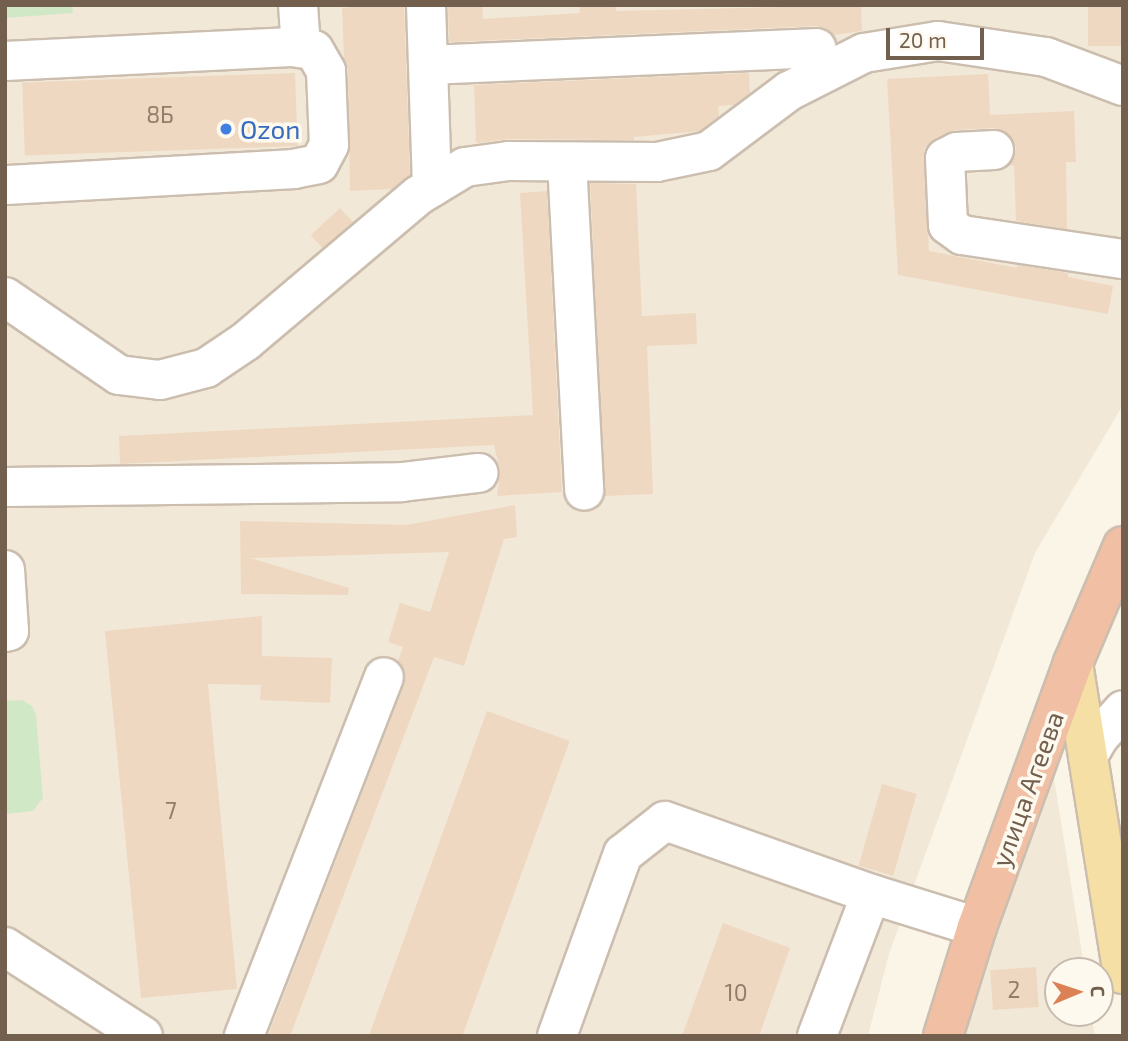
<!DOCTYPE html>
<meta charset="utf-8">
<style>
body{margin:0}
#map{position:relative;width:1128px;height:1041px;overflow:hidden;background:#fbf5e8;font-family:"Exo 2",sans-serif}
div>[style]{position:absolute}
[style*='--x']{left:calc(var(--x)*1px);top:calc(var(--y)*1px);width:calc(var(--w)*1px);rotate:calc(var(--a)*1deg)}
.residential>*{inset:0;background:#f2e8d7}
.green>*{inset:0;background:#d1e8c7}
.building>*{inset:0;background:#efd8c1;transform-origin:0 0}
.roads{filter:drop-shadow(2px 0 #ccbeaf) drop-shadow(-2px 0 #ccbeaf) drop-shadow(0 2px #ccbeaf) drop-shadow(0 -2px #ccbeaf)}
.minor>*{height:38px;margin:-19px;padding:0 19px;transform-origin:19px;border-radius:19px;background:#fff}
.major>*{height:38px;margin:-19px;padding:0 19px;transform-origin:19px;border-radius:19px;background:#f5dfa5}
.highway>*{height:38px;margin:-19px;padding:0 19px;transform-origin:19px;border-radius:19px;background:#f1bfa3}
.dots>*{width:19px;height:19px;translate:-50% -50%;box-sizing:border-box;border:4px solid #fef9ee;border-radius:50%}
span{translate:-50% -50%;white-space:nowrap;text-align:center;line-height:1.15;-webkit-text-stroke:7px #fef9ee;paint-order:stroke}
.number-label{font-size:23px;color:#927d6b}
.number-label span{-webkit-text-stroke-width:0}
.shop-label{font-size:26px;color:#366cbe}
.left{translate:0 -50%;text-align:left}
.street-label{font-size:26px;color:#735f4e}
.frame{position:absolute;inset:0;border:7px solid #735f4e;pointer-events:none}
.north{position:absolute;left:1044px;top:957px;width:70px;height:70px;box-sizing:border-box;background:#fef9ee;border:2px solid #c6bbae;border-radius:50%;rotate:88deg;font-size:19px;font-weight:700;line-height:28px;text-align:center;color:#735f4e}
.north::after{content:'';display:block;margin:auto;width:24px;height:32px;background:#dc8156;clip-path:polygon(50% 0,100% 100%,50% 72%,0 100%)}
.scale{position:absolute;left:886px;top:28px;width:98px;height:32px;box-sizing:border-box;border:4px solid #735f4e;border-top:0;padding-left:9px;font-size:21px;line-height:24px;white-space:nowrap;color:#735f4e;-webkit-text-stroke:5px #fef9ee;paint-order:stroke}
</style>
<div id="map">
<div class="residential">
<div style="clip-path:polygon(5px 5px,1123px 5px,1123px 405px,1035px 553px,889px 954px,868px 1036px,5px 1036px)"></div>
<div style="clip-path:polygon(1050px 753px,1085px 971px,1058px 971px,1058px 1013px,1091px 1013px,1095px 1036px,964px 1036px)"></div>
</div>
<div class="green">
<div style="clip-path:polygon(5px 5px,72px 5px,73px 13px,5px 18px)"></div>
<div style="clip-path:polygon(22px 700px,32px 706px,36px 715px,43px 798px,33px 811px,5px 814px,5px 701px)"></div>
</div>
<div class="building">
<div style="clip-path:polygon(378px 5px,404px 5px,410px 175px,392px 189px,350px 191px,348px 70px,344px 59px,342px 8px)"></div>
<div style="clip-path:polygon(448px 5px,482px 5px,483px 19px,580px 13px,579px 5px,615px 5px,616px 11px,861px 5px,862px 31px,834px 35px,826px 28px,816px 26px,449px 42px)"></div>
<div style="left:1088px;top:5px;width:35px;height:41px"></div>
<div style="left:295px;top:73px;width:73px;height:273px;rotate:88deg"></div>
<div style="clip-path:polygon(749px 73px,750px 93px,734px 105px,718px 106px,719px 116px,700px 131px,634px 137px,634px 140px,509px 139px,476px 143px,474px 85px)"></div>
<div style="clip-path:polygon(988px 74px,990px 115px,1074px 111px,1076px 162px,1066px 162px,1067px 229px,1016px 221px,1014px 165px,1008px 166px,1016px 148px,1012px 138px,1004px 131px,993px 128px,955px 130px,935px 138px,924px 148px,929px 251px,1017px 268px,1017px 265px,1068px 273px,1068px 277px,1113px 286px,1108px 314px,898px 275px,887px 79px)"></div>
<div style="clip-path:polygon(590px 183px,636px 184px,642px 316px,696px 313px,697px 344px,647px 346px,653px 494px,605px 496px)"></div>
<div style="clip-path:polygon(547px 191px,562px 492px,497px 496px,500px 471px,494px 445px,120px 464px,119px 436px,533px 415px,520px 193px)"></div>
<div style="left:340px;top:208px;width:19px;height:40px;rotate:47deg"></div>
<div style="clip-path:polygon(515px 505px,517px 537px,504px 539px,464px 666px,434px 657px,290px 1036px,268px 1036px,404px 685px,405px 673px,398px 661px,403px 647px,388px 642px,400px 603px,430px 612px,449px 552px,251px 558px,349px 588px,348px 595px,241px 594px,240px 521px,406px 525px)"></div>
<div style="clip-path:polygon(262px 616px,262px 656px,332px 658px,330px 703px,260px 700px,261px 685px,208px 684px,237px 989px,141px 998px,105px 631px)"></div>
<div style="left:487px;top:711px;width:88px;height:345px;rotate:20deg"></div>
<div style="left:882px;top:784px;width:36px;height:85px;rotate:16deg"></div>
<div style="clip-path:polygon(723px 923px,790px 948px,759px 1036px,682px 1036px)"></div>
<div style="left:1036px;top:967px;width:40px;height:46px;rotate:86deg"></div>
</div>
<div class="roads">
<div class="minor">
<div style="--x:298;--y:5;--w:43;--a:86"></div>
<div style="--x:426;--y:5;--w:182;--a:88.1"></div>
<div style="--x:5;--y:61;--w:287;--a:-2.8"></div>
<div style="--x:292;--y:47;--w:22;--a:8"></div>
<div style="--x:314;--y:50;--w:24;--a:60"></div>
<div style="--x:326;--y:71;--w:74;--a:87.7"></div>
<div style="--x:329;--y:145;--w:21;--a:118"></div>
<div style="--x:319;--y:164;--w:25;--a:169"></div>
<div style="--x:294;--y:169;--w:289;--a:176.8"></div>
<div style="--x:430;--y:65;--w:387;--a:-2.5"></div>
<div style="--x:994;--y:150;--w:37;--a:177"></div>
<div style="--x:957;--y:152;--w:13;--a:153"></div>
<div style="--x:945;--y:158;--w:67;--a:87.4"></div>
<div style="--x:948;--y:225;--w:17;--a:36"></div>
<div style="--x:962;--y:235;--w:163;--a:8.5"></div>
<div style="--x:567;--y:162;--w:329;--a:87"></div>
<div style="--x:5;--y:297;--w:138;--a:34.4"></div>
<div style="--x:119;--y:375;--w:41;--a:7"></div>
<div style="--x:160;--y:380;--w:48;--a:-14.6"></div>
<div style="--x:206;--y:368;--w:48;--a:-34"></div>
<div style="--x:246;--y:341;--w:226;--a:-40.2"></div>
<div style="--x:419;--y:195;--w:54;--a:-31.3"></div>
<div style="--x:465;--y:167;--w:44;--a:-7.8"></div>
<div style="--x:509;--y:161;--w:148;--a:0.4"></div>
<div style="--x:657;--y:162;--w:53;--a:-11.9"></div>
<div style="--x:709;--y:151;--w:100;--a:-36.9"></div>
<div style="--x:789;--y:91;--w:84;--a:-26.9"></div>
<div style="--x:864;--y:53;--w:75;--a:-9.2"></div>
<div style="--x:938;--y:41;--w:109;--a:8.4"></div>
<div style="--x:1046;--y:57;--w:82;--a:20.6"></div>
<div style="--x:5;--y:487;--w:397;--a:-0.7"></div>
<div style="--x:402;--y:482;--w:77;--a:-6.8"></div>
<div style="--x:5;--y:570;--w:61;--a:86.2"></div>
<div style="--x:9;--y:631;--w:4;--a:166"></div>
<div style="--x:1088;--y:756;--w:22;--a:-60"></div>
<div style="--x:1099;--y:737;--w:36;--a:-48"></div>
<div style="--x:5;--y:947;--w:164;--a:32.8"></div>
<div style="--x:244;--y:1036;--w:385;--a:-68.7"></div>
<div style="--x:557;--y:1036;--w:194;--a:-70.1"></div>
<div style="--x:623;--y:854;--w:53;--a:-38.2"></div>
<div style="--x:665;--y:821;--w:219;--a:19.5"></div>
<div style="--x:871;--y:894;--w:111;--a:17.3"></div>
<div style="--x:817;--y:1036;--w:152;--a:-69.2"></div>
</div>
<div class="major">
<div style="--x:1073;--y:663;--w:315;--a:80.9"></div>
</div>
<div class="highway">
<div style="--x:943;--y:1036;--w:114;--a:-72.7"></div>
<div style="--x:977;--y:927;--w:281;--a:-70"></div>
<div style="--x:1073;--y:663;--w:127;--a:-66.9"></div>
</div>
</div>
<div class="dots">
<div style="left:226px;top:129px;background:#3f7fe0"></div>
</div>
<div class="number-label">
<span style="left:160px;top:114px">8Б</span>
<span style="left:171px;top:810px">7</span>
<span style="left:1014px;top:989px">2</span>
<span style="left:736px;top:992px">10</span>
</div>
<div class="shop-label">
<span class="left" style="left:240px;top:129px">Ozon</span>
</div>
<div class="street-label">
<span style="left:1027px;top:789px;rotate:-70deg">улица Агеева</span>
</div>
<div class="frame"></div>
<div class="north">С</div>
<div class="scale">20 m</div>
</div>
